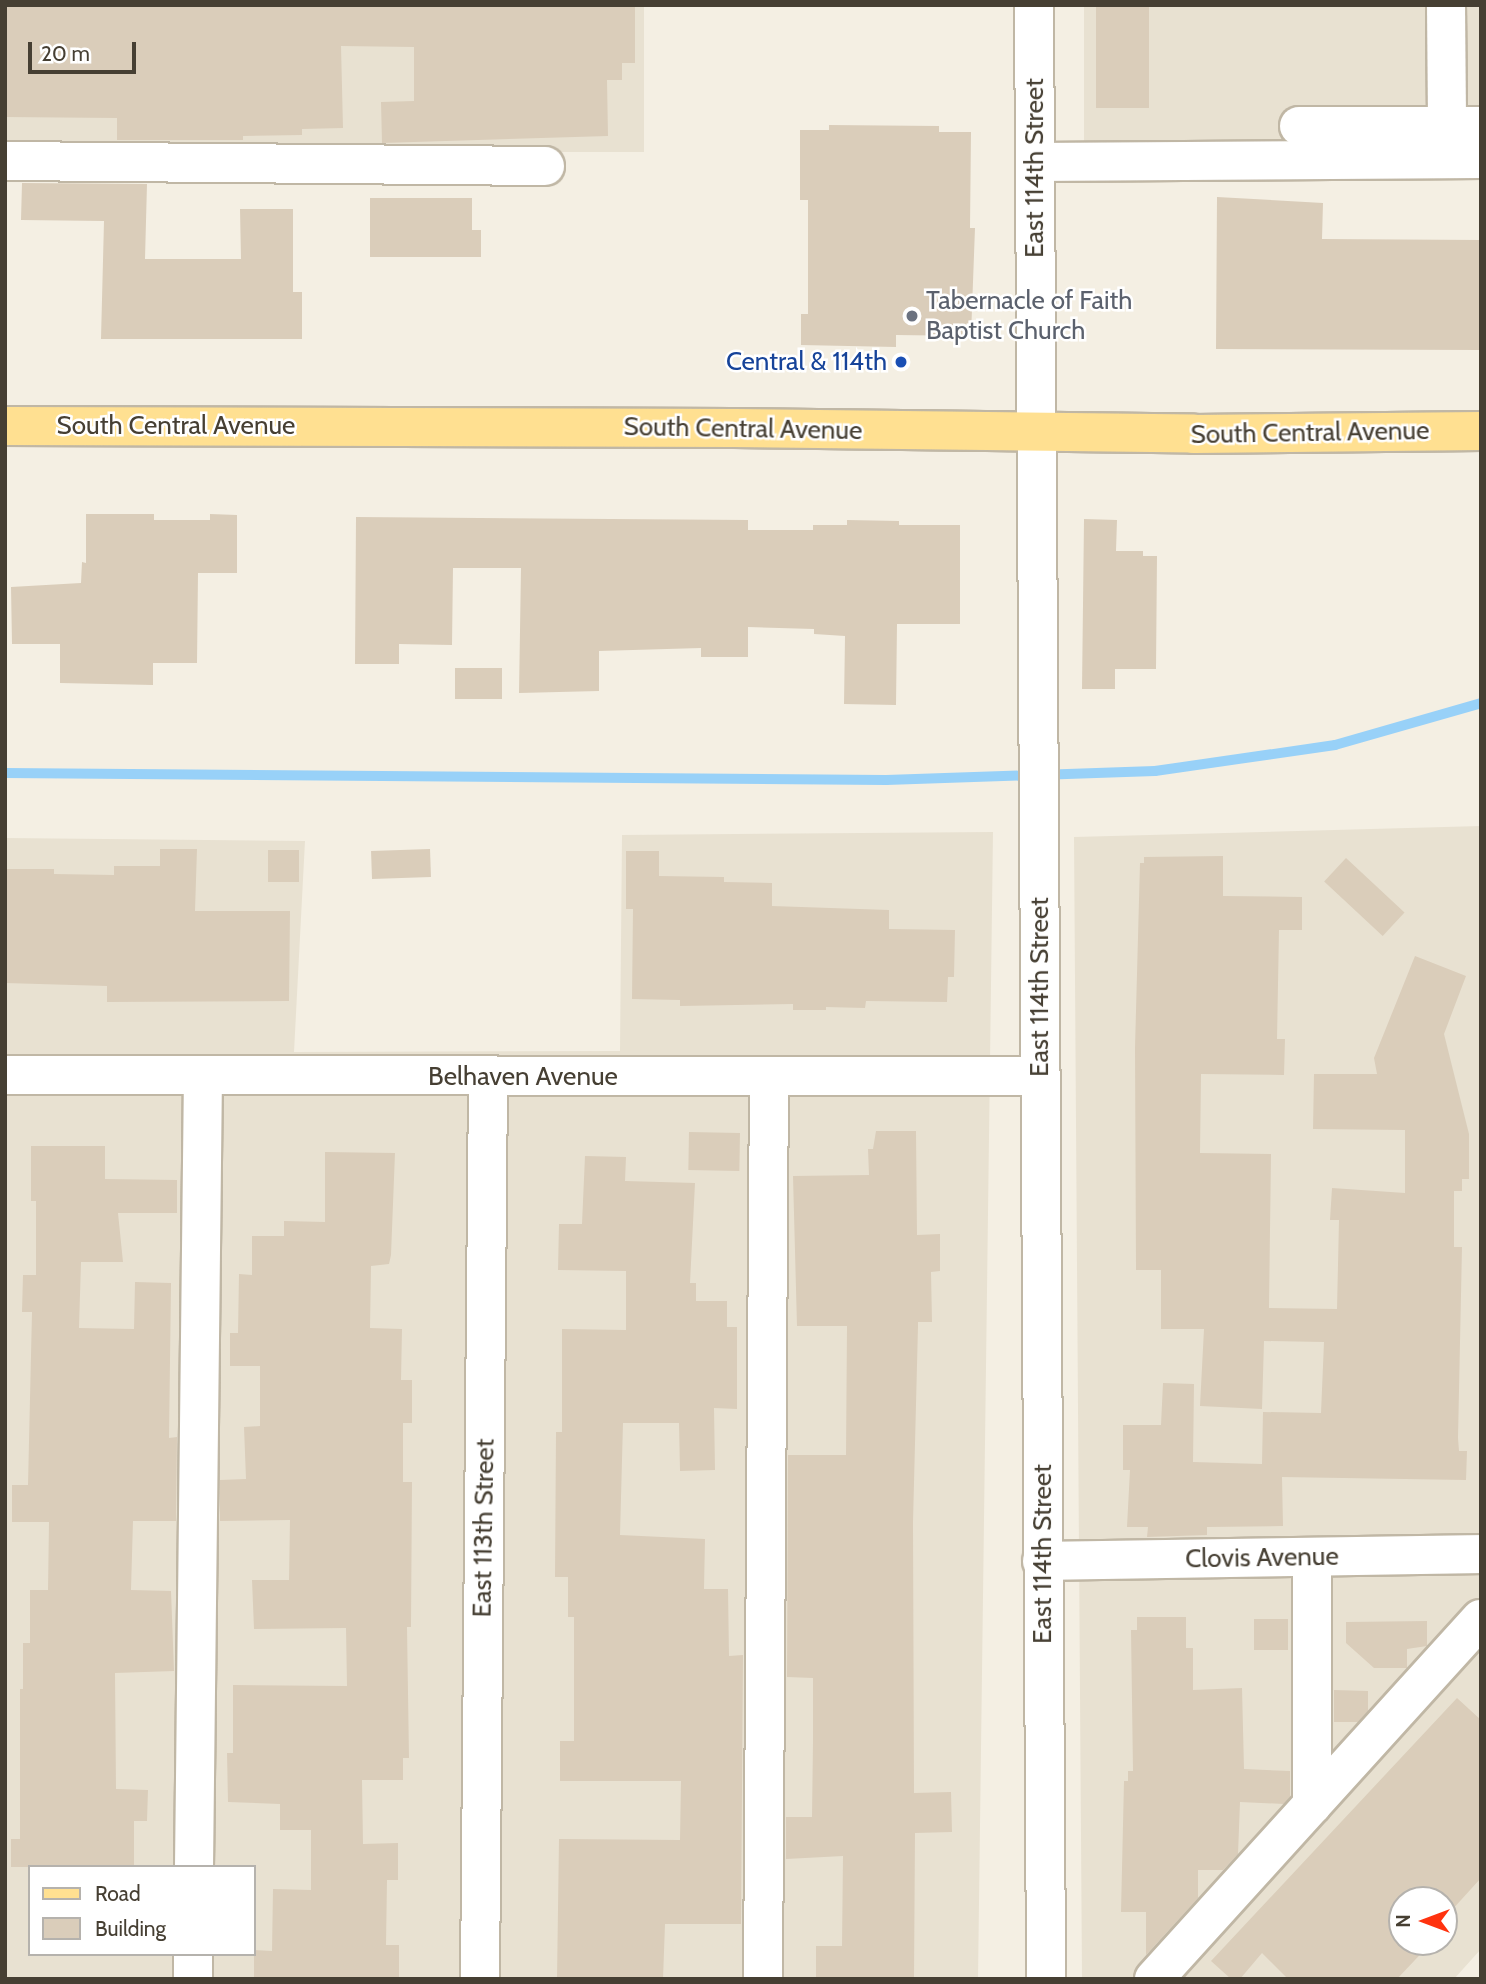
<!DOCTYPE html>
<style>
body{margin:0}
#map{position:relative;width:1486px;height:1984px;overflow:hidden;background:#f4efe3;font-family:Cabin,sans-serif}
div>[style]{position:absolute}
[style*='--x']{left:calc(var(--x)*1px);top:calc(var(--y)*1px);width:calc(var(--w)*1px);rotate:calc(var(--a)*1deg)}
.residential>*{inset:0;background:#e8e1d1;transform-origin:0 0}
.stream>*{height:10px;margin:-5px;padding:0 5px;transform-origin:5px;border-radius:5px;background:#98d1f8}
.building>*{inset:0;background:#dacdba;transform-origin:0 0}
.roads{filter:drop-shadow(2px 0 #c0b7a5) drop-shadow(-2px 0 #c0b7a5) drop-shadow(0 2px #c0b7a5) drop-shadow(0 -2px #c0b7a5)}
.minor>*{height:38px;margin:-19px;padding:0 19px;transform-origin:19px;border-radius:19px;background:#fff}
.major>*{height:38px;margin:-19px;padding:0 19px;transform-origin:19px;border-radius:19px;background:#ffe091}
.dots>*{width:19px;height:19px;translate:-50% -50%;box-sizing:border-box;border:4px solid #fff;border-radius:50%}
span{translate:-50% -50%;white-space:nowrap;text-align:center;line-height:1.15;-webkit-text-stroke:5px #fff;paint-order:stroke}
.street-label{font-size:26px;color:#463f33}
.worship-label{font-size:26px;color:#5b616d}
.left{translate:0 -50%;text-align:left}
.transit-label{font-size:26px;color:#164399}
.right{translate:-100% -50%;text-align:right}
.frame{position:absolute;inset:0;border:7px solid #463f33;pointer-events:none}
.legend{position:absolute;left:28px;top:1865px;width:228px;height:91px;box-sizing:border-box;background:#fff;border:2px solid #b5b2ad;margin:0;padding:9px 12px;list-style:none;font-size:21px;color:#463f33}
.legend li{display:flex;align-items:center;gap:14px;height:35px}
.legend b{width:35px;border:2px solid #b5b2ad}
.north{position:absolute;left:1388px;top:1886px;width:70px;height:70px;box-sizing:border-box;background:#fff;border:2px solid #b5b2ad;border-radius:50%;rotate:270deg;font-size:19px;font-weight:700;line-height:28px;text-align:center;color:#463f33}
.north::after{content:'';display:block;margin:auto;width:24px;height:32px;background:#ff330f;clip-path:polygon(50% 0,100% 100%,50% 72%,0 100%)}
.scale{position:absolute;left:28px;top:42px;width:108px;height:32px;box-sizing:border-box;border:4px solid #463f33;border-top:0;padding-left:9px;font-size:21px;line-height:24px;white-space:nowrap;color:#463f33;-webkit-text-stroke:5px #fff;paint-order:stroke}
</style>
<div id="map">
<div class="residential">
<div style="left:5px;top:5px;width:639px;height:147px"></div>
<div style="left:1084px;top:5px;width:397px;height:138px"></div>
<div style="clip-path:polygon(evenodd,1481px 826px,1481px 1949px,1454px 1979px,1082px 1979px,1074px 837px,1481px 826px,1402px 1900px,1444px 1900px,1444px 1942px,1402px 1942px,1402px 1900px)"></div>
<div style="clip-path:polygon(evenodd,993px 832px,978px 1979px,5px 1979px,5px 838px,305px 841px,294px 1052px,620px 1051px,622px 835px,993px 832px,30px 1867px,254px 1867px,254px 1954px,30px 1954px,30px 1867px)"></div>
</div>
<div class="stream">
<div style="--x:5;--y:773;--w:881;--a:0.46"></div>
<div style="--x:886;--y:780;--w:269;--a:-1.9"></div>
<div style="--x:1155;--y:771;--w:182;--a:-8.2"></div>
<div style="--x:1335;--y:745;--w:152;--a:-16"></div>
</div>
<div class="building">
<div style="clip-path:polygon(5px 5px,635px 5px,635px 63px,622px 63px,622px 80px,607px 80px,608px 136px,382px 143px,381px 102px,414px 101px,414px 47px,341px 46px,343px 128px,302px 129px,302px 135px,243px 136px,243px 140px,117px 140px,117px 118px,5px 117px)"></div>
<div style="left:1096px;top:5px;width:53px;height:103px"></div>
<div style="clip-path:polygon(829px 125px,939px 126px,939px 132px,971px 132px,970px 228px,975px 228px,971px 336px,896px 335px,896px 347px,801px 345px,801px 314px,808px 314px,808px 200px,800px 200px,800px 130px,829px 130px)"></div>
<div style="clip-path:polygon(22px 183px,147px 184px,145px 259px,241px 259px,240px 209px,293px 209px,293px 292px,302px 292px,302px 339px,101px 339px,104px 221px,21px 220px)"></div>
<div style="clip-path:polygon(1217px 197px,1323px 203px,1322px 239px,1481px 240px,1481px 350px,1216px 349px)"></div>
<div style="clip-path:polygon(370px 198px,472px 198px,472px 230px,481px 230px,481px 257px,370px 257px)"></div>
<div style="clip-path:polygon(86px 514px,154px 514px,154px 520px,210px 520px,210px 514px,237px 515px,237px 573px,198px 573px,197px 663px,153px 663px,153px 685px,60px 683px,60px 644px,12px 644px,11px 587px,81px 583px,82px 562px,86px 563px)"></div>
<div style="clip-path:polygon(356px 517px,748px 520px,748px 530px,813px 530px,813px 525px,847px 525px,847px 520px,899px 521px,899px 525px,960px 525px,960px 624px,897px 624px,896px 705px,844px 704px,845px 636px,814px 634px,814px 629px,748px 627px,748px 657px,701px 657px,701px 648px,599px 651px,599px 691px,519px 693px,521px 568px,453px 568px,452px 645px,399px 644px,399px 664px,355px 664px)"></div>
<div style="clip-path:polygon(1084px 519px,1117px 520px,1116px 551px,1143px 551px,1143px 556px,1157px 556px,1156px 669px,1115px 669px,1115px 689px,1082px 689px)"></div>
<div style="left:455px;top:668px;width:47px;height:31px"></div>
<div style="clip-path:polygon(160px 849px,197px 849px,195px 911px,290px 911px,289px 1001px,107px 1002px,107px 986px,5px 983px,5px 869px,54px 869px,54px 874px,114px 875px,114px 866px,160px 866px)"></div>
<div style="left:430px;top:849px;width:28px;height:59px;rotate:88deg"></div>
<div style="left:268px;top:850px;width:31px;height:32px"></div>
<div style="clip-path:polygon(626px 851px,659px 851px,659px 876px,724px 877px,724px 882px,772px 883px,772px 906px,889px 910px,889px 929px,955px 930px,954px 977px,948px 977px,947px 1002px,866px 1001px,865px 1008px,826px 1007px,826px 1010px,793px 1010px,793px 1004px,680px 1006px,680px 1000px,632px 999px,633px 909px,626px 909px)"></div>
<div style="clip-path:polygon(1223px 856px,1223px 896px,1302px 897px,1302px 930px,1279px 930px,1277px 1039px,1285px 1039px,1284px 1075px,1201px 1074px,1200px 1153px,1271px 1154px,1269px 1308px,1337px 1309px,1339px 1220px,1330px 1220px,1332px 1188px,1405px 1193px,1405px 1130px,1313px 1129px,1314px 1074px,1377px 1074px,1374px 1058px,1415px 956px,1466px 976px,1444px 1034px,1469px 1134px,1469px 1179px,1462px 1179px,1462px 1191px,1454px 1191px,1454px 1247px,1462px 1247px,1458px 1438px,1459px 1451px,1467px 1451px,1466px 1480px,1282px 1477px,1283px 1526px,1207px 1527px,1207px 1535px,1147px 1537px,1148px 1527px,1127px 1527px,1130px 1470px,1123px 1470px,1123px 1425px,1161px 1425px,1163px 1383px,1194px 1384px,1193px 1462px,1262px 1464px,1263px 1412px,1321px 1413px,1324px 1342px,1264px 1341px,1262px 1409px,1200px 1406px,1204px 1329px,1161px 1329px,1161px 1270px,1136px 1270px,1135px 1048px,1140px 863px,1144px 863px,1144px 857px)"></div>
<div style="left:1346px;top:858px;width:80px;height:32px;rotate:43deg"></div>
<div style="clip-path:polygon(876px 1131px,916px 1131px,917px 1235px,940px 1234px,940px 1271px,931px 1272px,932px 1322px,918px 1322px,918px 1326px,913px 1522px,914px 1793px,951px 1792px,952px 1832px,915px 1833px,914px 1978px,816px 1979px,816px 1946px,842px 1946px,843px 1856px,786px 1859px,786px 1817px,812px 1817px,813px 1741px,813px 1678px,787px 1677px,788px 1455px,846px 1455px,847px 1326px,797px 1326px,793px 1176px,869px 1175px,868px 1149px,873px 1149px)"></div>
<div style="left:689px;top:1132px;width:51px;height:38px;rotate:1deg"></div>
<div style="clip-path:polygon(31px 1146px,105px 1146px,105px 1179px,177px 1180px,177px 1213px,118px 1213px,123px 1262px,81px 1262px,79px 1328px,134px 1329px,135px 1282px,171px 1283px,169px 1438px,177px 1437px,176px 1521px,133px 1521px,131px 1590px,171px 1591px,174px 1671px,115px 1673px,116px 1789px,148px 1790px,147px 1821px,134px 1821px,134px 1867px,11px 1867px,11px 1839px,20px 1839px,20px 1689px,23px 1689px,23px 1643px,30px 1643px,30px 1590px,48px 1590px,49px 1522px,12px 1522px,12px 1485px,28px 1485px,32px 1312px,22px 1312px,23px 1275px,36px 1275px,36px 1201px,31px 1201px)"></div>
<div style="clip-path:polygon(325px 1152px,395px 1153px,391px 1255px,389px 1264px,371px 1266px,370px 1328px,402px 1329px,401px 1380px,412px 1380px,412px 1423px,403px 1423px,403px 1482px,412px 1482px,411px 1627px,407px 1627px,409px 1758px,403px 1758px,403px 1780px,362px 1780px,363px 1844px,398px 1843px,398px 1880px,387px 1880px,386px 1945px,399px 1945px,399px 1978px,254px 1979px,254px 1950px,272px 1951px,273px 1889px,311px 1890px,311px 1830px,280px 1830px,280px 1804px,228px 1802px,227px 1753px,233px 1753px,233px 1685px,347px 1686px,346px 1628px,254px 1629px,252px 1580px,289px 1580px,290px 1520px,220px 1521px,220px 1480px,246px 1479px,244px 1427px,260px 1426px,260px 1366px,230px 1366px,230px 1333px,238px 1333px,239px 1274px,252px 1275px,252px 1236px,284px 1236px,284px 1221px,325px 1222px)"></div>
<div style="clip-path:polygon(585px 1156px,626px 1157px,625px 1181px,695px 1183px,690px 1283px,696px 1283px,696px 1301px,727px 1301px,727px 1327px,737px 1327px,737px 1409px,714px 1408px,715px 1470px,680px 1471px,679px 1423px,623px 1423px,620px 1535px,705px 1539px,704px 1589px,728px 1589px,729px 1656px,743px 1655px,741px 1924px,665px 1924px,663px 1979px,557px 1979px,559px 1839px,680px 1840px,681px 1781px,560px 1781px,560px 1741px,574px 1741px,574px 1617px,568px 1617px,568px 1577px,555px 1577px,556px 1432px,562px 1432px,562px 1329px,626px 1330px,626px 1271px,558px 1270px,559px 1224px,582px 1224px)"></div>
<div style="clip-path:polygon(1137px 1617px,1186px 1617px,1186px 1648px,1193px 1648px,1193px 1690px,1242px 1688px,1244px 1769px,1290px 1771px,1290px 1797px,1284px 1804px,1240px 1802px,1238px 1854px,1223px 1870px,1198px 1870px,1198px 1898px,1146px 1955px,1146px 1912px,1121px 1912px,1124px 1781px,1128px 1781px,1128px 1771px,1133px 1771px,1131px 1630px,1137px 1630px)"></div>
<div style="left:1254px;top:1619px;width:34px;height:31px"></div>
<div style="clip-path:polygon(1427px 1621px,1427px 1646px,1407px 1649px,1407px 1668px,1374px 1668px,1346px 1643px,1346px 1622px)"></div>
<div style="clip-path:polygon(1334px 1690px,1368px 1691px,1368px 1711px,1358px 1722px,1334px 1722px)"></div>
<div style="clip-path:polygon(1457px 1698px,1481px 1720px,1481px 1878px,1451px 1911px,1456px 1917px,1444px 1929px,1444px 1900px,1402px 1900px,1402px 1942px,1432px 1942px,1397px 1979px,1288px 1979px,1262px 1953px,1240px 1979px,1231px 1979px,1211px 1961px)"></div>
</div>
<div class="roads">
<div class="minor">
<div style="--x:1034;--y:5;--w:1974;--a:89.65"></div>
<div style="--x:1446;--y:5;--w:121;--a:89.5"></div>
<div style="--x:1299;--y:126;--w:182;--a:0"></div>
<div style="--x:5;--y:161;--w:540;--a:0.53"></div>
<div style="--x:1035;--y:162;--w:446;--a:-0.4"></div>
<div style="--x:5;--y:1075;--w:1035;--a:0.06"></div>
<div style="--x:1312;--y:1558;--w:247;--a:90"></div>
<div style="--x:1042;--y:1561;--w:439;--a:-0.9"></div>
<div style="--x:194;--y:1867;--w:791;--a:-89.35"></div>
<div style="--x:193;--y:1979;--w:25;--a:-90"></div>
<div style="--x:480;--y:1979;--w:902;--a:-89.49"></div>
<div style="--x:763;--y:1979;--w:902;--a:-89.62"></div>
<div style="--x:1154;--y:1979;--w:486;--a:-47.8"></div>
</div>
<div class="major">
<div style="--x:5;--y:426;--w:729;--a:0.16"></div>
<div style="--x:734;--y:428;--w:460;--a:0.7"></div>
<div style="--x:1194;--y:434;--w:287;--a:-0.6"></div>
</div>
</div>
<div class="dots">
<div style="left:912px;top:316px;background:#6b7280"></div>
<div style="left:901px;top:362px;background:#1a4fb4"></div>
</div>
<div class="street-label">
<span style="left:1035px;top:168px;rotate:-90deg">East 114th Street</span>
<span style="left:176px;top:426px">South Central Avenue</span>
<span style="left:743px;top:429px;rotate:1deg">South Central Avenue</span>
<span style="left:1310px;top:433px;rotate:-1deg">South Central Avenue</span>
<span style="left:1040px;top:987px;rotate:-90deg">East 114th Street</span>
<span style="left:523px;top:1077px">Belhaven Avenue</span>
<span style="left:484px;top:1528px;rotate:-89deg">East 113th Street</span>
<span style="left:1043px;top:1554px;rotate:-90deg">East 114th Street</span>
<span style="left:1262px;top:1558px;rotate:-1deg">Clovis Avenue</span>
</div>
<div class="worship-label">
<span class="left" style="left:926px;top:316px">Tabernacle of Faith<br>Baptist Church</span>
</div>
<div class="transit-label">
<span class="right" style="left:887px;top:362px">Central &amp; 114th</span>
</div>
<div class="frame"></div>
<ul class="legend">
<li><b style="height:9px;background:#ffe091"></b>Road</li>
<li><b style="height:19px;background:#dacdba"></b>Building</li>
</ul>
<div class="north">N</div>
<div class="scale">20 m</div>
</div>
